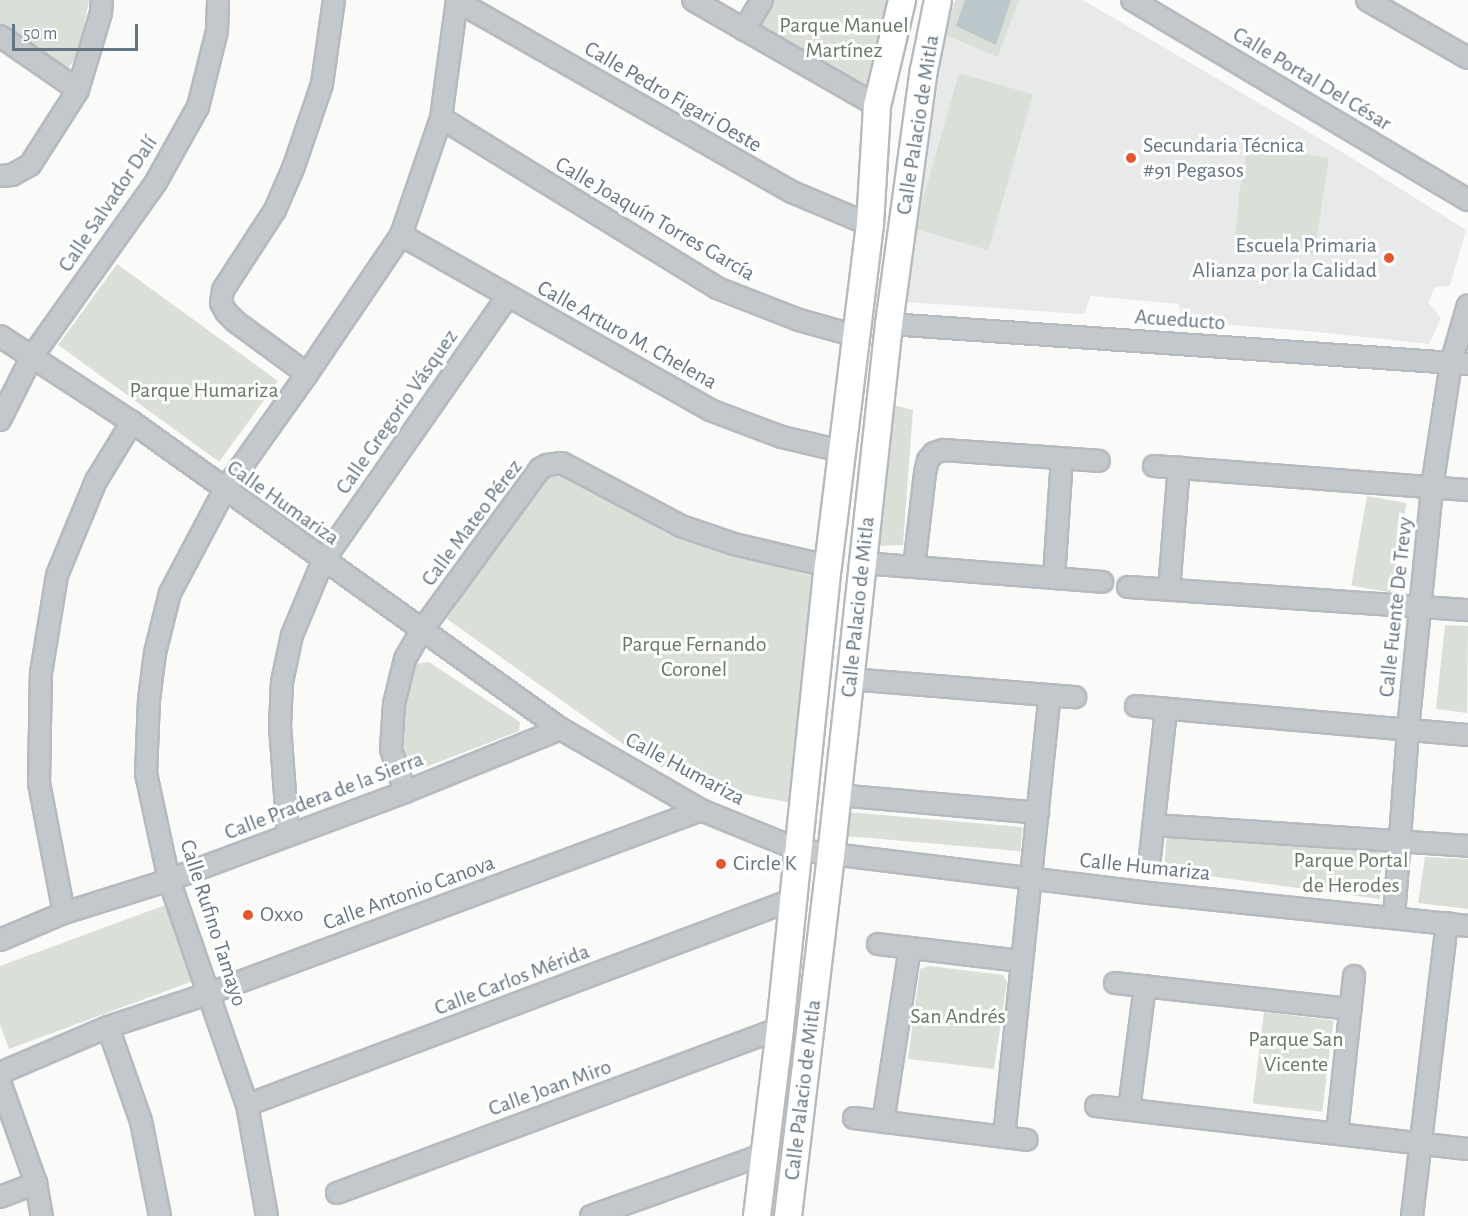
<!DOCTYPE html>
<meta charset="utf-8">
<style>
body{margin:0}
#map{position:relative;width:1468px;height:1216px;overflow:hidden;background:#fafaf8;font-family:"Alegreya Sans",sans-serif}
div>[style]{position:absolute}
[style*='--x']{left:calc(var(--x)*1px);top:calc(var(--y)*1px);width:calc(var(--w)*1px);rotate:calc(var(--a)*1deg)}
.built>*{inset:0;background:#e8e9e9}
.green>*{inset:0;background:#dadfd7;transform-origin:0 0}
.water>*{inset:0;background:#bbc7cb}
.roads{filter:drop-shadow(2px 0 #b5babe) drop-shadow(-2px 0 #b5babe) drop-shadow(0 2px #b5babe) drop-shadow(0 -2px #b5babe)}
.minor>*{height:20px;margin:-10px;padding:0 10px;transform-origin:10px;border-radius:10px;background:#c3c8cc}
.major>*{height:26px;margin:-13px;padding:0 13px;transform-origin:13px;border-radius:13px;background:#fff}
.dots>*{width:16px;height:16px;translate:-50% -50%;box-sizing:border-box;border:3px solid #fff;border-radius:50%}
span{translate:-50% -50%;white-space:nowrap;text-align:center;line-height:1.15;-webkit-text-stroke:6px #fff;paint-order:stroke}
.park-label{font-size:22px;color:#687a64}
.street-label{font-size:22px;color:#657683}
.poi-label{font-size:22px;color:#657683}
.left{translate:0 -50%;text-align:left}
.right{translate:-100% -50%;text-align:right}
.scale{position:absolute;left:12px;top:24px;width:126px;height:27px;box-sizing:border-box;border:3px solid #657683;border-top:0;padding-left:8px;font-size:18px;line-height:21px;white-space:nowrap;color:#657683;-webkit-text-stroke:4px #fff;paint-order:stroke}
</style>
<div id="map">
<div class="built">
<div style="clip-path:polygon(1019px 0,1083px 0,1339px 150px,1466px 230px,1450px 286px,1435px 287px,1428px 302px,1441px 318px,1429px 344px,1308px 331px,1182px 321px,1179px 304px,1091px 296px,1084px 314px,905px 302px,945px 35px,998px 56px)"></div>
</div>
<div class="green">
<div style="clip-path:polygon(0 0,89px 0,79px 54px,65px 72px,0 25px)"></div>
<div style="clip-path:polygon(771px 0,893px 0,867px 94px,754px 27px)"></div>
<div style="clip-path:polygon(955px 0,1019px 0,998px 57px,945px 35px)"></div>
<div style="left:959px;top:73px;width:77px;height:162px;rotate:16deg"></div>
<div style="clip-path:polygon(1248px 145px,1329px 158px,1314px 255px,1235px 243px,1239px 194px)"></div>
<div style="left:117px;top:264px;width:199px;height:100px;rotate:36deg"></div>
<div style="clip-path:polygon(894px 405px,913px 410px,903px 545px,876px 546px)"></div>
<div style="clip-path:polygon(557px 475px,575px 479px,666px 533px,815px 577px,792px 803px,702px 786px,676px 775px,630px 749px,447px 619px,526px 492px,541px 479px)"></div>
<div style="left:1367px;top:496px;width:40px;height:91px;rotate:10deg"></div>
<div style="clip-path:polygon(1445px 625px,1468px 626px,1467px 713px,1436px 709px)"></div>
<div style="clip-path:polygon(429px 662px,520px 722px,519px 731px,418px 770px,409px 767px,402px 736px,410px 676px,414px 664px)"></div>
<div style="left:848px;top:812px;width:175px;height:24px;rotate:5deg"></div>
<div style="clip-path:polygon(1167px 833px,1382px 852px,1380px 899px,1164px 870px)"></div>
<div style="clip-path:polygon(1425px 857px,1468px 859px,1468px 909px,1418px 903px)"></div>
<div style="clip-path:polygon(168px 904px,196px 980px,9px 1049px,0 1024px,0 966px)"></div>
<div style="clip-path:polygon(930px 966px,1003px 975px,1007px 982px,994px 1069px,908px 1059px,920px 969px)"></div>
<div style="left:1264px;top:1012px;width:70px;height:92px;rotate:7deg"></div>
</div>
<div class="water">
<div style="clip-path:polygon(965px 0,1011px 0,996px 45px,956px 26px)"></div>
</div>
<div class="roads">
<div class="minor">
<div style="--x:693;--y:0;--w:212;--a:29.9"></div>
<div style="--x:1132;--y:0;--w:391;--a:30.8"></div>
<div style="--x:1367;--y:0;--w:116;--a:29.9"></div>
<div style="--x:457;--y:1;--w:386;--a:29.7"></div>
<div style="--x:792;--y:192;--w:85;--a:22.9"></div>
<div style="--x:744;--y:30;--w:35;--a:-59"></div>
<div style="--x:0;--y:36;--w:95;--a:34.7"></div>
<div style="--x:441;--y:118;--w:324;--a:31.6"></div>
<div style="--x:717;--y:288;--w:88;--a:21.3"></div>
<div style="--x:799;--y:320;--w:59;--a:15.7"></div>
<div style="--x:0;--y:176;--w:12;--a:-5"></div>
<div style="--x:12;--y:175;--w:21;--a:-29"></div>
<div style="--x:30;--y:165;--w:89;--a:-57.4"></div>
<div style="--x:78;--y:90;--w:80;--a:-73.4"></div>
<div style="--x:101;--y:13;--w:13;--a:-86"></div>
<div style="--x:401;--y:235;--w:355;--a:29.5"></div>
<div style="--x:710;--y:410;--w:77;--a:20.6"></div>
<div style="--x:782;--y:437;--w:61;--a:13.3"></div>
<div style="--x:889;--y:324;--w:580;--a:3.95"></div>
<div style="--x:0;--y:336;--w:158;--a:33.1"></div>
<div style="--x:132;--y:422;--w:528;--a:35.59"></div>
<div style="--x:561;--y:729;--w:162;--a:30.1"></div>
<div style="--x:701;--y:810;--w:106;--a:22.2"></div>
<div style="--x:799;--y:850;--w:353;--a:7"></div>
<div style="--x:1149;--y:893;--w:321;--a:5.9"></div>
<div style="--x:307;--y:374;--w:88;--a:-143.8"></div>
<div style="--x:236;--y:322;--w:14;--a:-135"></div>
<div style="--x:226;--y:312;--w:10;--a:-119"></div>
<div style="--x:221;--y:303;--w:13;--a:-81"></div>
<div style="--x:223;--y:290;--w:95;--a:-57"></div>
<div style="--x:275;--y:210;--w:48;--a:-66.6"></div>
<div style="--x:294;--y:166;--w:87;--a:-71.1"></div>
<div style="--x:322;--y:84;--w:85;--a:-81.9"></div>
<div style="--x:0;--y:420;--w:69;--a:-63.4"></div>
<div style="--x:31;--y:358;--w:216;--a:-54.6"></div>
<div style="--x:156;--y:182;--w:86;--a:-60.8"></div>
<div style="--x:198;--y:107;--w:78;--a:-76"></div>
<div style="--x:217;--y:31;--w:31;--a:-88"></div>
<div style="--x:1154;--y:466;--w:315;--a:4.4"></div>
<div style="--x:863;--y:563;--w:240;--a:4.5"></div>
<div style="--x:914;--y:567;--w:95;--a:-83.3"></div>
<div style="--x:925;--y:473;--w:13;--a:-77"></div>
<div style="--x:928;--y:460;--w:9;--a:-49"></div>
<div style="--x:934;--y:453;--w:9;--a:-18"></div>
<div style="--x:943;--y:450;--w:156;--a:4"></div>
<div style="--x:1054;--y:578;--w:119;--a:-86.2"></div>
<div style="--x:1128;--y:587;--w:341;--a:3.9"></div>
<div style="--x:1169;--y:590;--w:123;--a:-85.4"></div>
<div style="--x:850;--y:679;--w:226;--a:4.6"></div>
<div style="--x:1136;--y:706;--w:333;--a:5"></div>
<div style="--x:405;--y:792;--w:45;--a:-108"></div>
<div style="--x:391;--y:749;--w:45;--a:-86.2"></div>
<div style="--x:394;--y:704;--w:46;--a:-76.3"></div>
<div style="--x:405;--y:659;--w:34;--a:-60"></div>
<div style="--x:422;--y:630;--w:200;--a:-53.8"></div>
<div style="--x:540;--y:469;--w:8;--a:-30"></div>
<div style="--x:547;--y:465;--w:15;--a:-8"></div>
<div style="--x:562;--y:463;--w:135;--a:27.9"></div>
<div style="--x:681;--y:526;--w:56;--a:18.8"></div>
<div style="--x:734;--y:544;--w:97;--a:13.2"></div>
<div style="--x:838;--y:795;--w:201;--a:5.1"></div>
<div style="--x:1154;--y:825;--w:315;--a:3.8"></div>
<div style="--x:288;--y:835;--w:108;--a:-94.2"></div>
<div style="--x:280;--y:727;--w:45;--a:-87.5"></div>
<div style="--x:282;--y:682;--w:48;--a:-78"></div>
<div style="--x:292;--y:635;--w:80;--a:-67.3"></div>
<div style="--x:323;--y:561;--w:323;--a:-55.1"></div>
<div style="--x:1150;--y:857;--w:149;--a:-83.8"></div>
<div style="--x:64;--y:913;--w:132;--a:-100.9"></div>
<div style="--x:39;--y:783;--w:110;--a:-89"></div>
<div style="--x:41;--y:673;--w:99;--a:-80.7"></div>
<div style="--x:57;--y:575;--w:102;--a:-67.5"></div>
<div style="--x:96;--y:481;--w:69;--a:-58.6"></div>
<div style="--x:1394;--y:917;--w:189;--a:-85.7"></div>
<div style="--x:1408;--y:729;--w:243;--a:-84.3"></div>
<div style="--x:1432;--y:487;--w:125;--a:-81.3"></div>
<div style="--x:1451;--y:363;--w:60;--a:-73.7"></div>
<div style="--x:0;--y:940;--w:69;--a:-22.9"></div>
<div style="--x:64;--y:913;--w:110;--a:-17.4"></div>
<div style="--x:169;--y:880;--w:252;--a:-20.4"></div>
<div style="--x:405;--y:792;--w:168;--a:-22"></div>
<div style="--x:878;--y:944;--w:144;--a:6.8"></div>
<div style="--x:1115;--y:983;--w:237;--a:6.3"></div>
<div style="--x:108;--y:1027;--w:100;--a:70.7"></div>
<div style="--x:141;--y:1121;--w:97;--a:78.7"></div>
<div style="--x:0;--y:1073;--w:117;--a:-23.1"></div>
<div style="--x:108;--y:1027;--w:108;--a:-18.4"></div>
<div style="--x:210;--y:993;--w:524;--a:-20.44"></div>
<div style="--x:0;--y:1082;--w:107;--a:70.4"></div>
<div style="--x:36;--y:1183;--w:34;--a:80"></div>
<div style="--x:247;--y:1105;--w:585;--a:-20.64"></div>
<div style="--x:1096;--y:1106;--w:374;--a:6.6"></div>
<div style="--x:1129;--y:1109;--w:124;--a:-82.6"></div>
<div style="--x:854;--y:1118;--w:174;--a:7.2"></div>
<div style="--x:883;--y:1122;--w:176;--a:-81.2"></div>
<div style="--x:1337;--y:1133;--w:158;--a:-83.8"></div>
<div style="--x:1004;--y:1137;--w:444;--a:-84.1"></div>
<div style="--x:337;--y:1193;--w:473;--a:-20.4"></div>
<div style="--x:0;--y:1197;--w:39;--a:-21"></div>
<div style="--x:267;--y:1216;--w:113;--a:-100.2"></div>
<div style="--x:247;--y:1105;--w:238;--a:-109.1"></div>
<div style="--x:169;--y:880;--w:108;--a:-102.2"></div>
<div style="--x:146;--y:774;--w:74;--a:-87.7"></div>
<div style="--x:149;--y:700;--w:47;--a:-82.7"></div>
<div style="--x:155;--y:653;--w:62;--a:-76"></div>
<div style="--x:170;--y:593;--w:115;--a:-62.1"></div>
<div style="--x:224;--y:491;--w:143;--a:-54.6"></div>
<div style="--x:307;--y:374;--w:168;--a:-55.9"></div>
<div style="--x:401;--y:235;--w:124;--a:-71.1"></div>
<div style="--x:441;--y:118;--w:119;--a:-82.3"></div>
<div style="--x:591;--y:1216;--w:185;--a:-19.6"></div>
<div style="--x:1412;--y:1216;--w:295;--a:-83.2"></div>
</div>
<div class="major">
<div style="--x:757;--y:1216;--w:189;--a:-83"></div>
<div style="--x:780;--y:1028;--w:464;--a:-84.1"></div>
<div style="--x:828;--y:566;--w:344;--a:-83"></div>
<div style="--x:870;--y:225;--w:119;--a:-86.6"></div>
<div style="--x:877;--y:106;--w:109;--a:-76.7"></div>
<div style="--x:788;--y:1216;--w:363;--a:-83.2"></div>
<div style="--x:831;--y:856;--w:535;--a:-83.78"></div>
<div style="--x:889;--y:324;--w:256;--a:-82.2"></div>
<div style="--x:924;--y:70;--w:71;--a:-78.7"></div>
</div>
</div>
<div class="dots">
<div style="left:1131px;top:158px;background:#e4572e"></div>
<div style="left:1389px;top:258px;background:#e4572e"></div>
<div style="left:721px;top:864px;background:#e4572e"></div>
<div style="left:248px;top:915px;background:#e4572e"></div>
</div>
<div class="park-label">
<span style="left:844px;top:38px">Parque Manuel<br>Martínez</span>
<span style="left:204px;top:391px">Parque Humariza</span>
<span style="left:694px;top:657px">Parque Fernando<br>Coronel</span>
<span style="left:1351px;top:873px">Parque Portal<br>de Herodes</span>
<span style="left:958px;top:1017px">San Andrés</span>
<span style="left:1296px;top:1052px">Parque San<br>Vicente</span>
</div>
<div class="street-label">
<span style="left:1312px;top:79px;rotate:31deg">Calle Portal Del César</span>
<span style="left:673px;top:97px;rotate:30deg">Calle Pedro Figari Oeste</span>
<span style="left:918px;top:125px;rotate:-81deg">Calle Palacio de Mitla</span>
<span style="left:108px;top:204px;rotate:-56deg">Calle Salvador Dalí</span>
<span style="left:655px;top:219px;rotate:30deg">Calle Joaquín Torres García</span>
<span style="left:1180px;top:320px;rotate:4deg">Acueducto</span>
<span style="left:627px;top:335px;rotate:29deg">Calle Arturo M. Chelena</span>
<span style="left:397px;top:412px;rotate:-55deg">Calle Gregorio Vásquez</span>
<span style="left:283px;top:503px;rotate:35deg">Calle Humariza</span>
<span style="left:472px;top:523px;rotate:-53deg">Calle Mateo Pérez</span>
<span style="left:858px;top:607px;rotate:-84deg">Calle Palacio de Mitla</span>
<span style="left:1396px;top:607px;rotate:-84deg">Calle Fuente De Trevy</span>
<span style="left:685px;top:769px;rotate:28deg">Calle Humariza</span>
<span style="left:324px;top:796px;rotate:-21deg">Calle Pradera de la Sierra</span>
<span style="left:1145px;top:867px;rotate:6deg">Calle Humariza</span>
<span style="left:409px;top:893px;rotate:-20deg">Calle Antonio Canova</span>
<span style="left:213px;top:923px;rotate:72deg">Calle Rufino Tamayo</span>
<span style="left:512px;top:980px;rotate:-21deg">Calle Carlos Mérida</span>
<span style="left:550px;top:1088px;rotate:-20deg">Calle Joan Miro</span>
<span style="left:803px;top:1090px;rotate:-83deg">Calle Palacio de Mitla</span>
</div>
<div class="poi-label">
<span class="left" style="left:1143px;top:158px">Secundaria Técnica<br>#91 Pegasos</span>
<span class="right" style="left:1377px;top:258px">Escuela Primaria<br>Alianza por la Calidad</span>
<span class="left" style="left:733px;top:864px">Circle K</span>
<span class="left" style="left:260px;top:915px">Oxxo</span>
</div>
<div class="scale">50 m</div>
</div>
